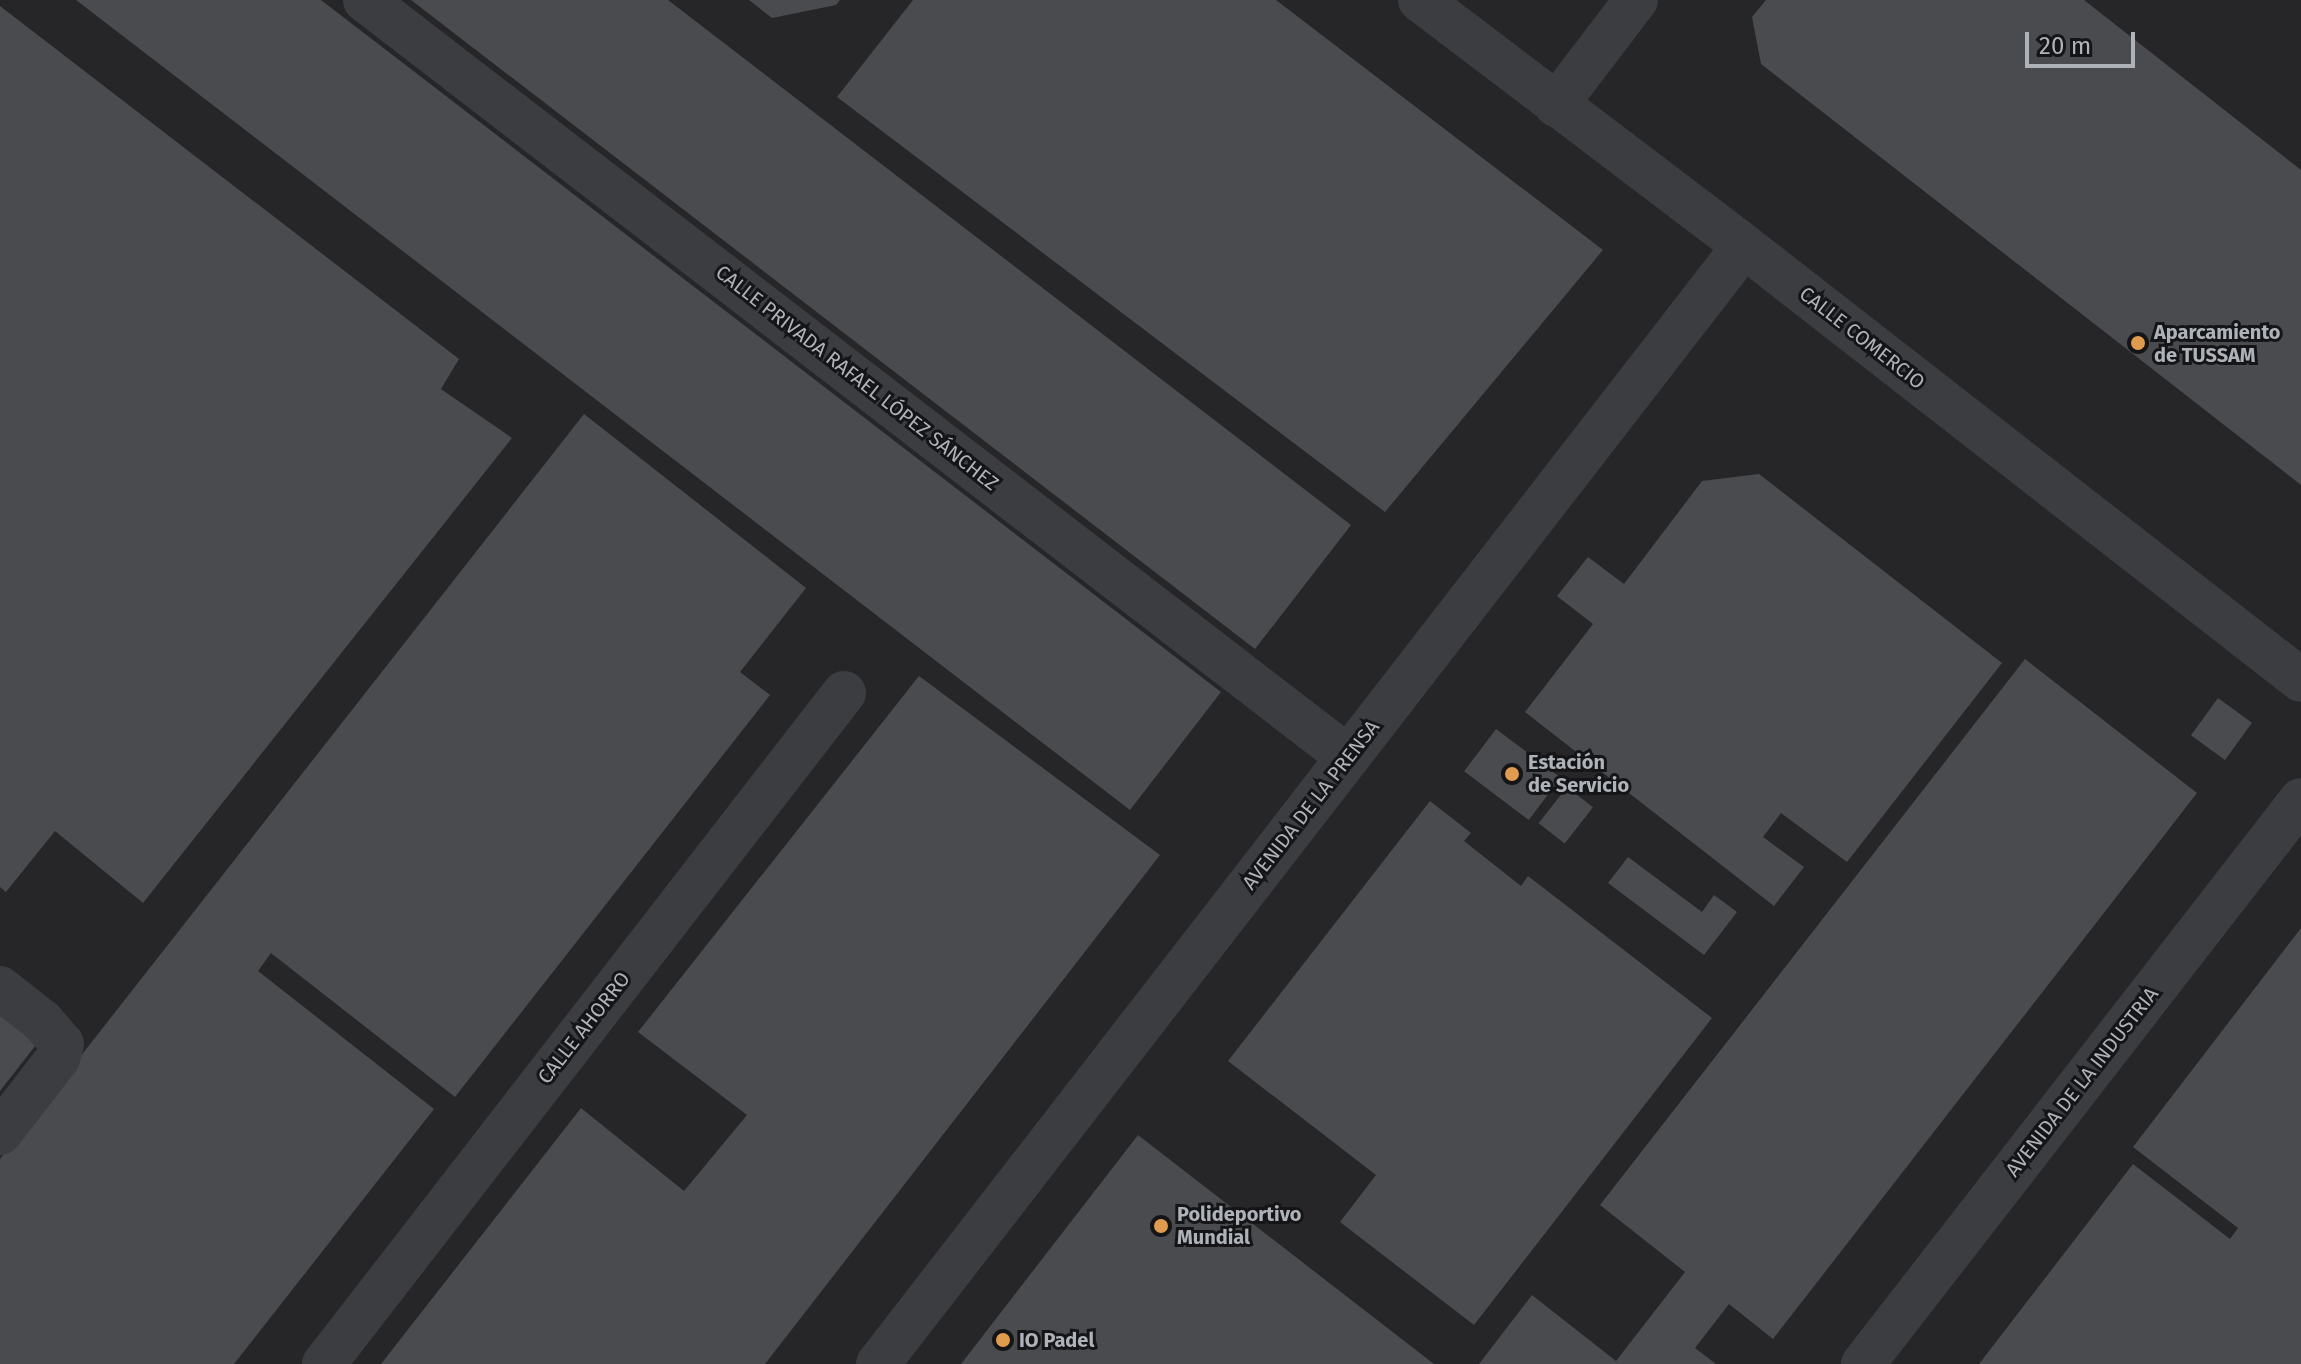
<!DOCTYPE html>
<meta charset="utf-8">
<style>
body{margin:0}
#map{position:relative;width:2301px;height:1364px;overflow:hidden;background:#1a1a1c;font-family:"Fira Sans",sans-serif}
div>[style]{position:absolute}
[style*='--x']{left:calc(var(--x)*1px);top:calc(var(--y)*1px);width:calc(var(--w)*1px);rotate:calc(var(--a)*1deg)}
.built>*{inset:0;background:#262629;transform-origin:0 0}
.building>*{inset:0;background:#494b4e;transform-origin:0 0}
.minor>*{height:44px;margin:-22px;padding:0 22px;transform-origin:22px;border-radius:22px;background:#3b3d41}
.dots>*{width:22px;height:22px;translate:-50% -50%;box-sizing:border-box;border:4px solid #151517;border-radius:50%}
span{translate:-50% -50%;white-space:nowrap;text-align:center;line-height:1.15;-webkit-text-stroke:6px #151517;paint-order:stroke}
.poi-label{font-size:20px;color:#aeb3ba;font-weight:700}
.left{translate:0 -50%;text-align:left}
.street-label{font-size:20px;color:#aeb3ba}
.scale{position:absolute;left:2025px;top:32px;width:110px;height:36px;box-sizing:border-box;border:4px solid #aeb3ba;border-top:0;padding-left:10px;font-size:24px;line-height:28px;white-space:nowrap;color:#aeb3ba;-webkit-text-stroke:6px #151517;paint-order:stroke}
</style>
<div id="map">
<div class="built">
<div style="left:0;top:0;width:2301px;height:1364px"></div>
</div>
<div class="building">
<div style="clip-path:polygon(76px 0,321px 0,1221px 692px,1130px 810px)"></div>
<div style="clip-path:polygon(411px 0,668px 0,1351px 525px,1255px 649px)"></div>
<div style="clip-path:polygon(749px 0,840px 0,836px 5px,772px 18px)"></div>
<div style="clip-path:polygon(913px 0,1276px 0,1603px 250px,1385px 512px,837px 97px)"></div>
<div style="clip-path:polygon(1766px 0,2084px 0,2301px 170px,2301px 485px,1761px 64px,1752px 17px)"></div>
<div style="clip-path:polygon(0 6px,459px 359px,441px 389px,512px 438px,143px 903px,55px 831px,6px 892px,0 887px)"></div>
<div style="clip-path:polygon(584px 414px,806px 588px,740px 672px,770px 695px,455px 1097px,271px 953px,258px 971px,434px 1109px,234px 1364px,0 1364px,0 1159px)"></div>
<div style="clip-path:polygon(1759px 474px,2002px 663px,1847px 862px,1781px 813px,1763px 837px,1804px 867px,1774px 906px,1525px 712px,1593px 624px,1557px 596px,1588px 557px,1624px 584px,1702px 481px)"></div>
<div style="clip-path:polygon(2025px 659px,2197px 793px,1773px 1339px,1729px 1304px,1695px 1348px,1716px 1364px,1479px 1364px,1532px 1295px,1616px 1361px,1685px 1272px,1600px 1205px)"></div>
<div style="clip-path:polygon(919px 676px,1160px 855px,765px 1364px,381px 1364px,581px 1108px,684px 1191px,747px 1115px,638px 1032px)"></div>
<div style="left:2218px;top:698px;width:42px;height:46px;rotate:36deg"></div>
<div style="left:1496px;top:729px;width:81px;height:53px;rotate:37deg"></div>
<div style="left:1567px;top:787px;width:33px;height:46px;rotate:38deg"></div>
<div style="clip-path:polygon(1430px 801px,1471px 833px,1464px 841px,1521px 886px,1528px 876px,1712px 1018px,1474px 1325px,1340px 1222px,1376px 1175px,1228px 1061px)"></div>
<div style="clip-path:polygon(1628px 857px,1702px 912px,1714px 895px,1737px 912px,1704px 955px,1608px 883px)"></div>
<div style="clip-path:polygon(2301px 928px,2301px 1364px,1979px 1364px,2133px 1164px,2230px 1239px,2238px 1228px,2133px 1147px)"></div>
<div style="clip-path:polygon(0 1011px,39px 1041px,0 1091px)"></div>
<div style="clip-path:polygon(1138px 1135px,1434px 1364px,961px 1364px)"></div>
</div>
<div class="minor">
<div style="--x:365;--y:0;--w:1241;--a:37.6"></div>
<div style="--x:1420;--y:0;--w:407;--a:37.2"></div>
<div style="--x:1744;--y:246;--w:706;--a:37.92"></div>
<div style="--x:1556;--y:105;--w:132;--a:-52.7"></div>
<div style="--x:0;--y:988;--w:53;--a:38.2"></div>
<div style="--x:42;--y:1021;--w:30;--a:49"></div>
<div style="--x:62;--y:1044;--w:15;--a:106"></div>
<div style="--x:58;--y:1058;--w:95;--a:127.7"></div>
<div style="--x:324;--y:1364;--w:849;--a:-52.23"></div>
<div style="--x:878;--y:1364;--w:1414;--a:-52.24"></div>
<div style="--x:1863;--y:1364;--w:714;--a:-52.17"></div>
</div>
<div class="dots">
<div style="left:2138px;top:343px;background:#e09c4e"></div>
<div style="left:1512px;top:774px;background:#e09c4e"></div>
<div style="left:1161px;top:1226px;background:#e09c4e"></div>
<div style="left:1003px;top:1340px;background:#e09c4e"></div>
</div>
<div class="poi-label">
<span class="left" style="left:2154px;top:344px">Aparcamiento<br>de TUSSAM</span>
<span class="left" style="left:1528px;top:774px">Estación<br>de Servicio</span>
<span class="left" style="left:1177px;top:1226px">Polideportivo<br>Mundial</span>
<span class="left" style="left:1019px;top:1340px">IO Padel</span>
</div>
<div class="street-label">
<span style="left:1862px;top:338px;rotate:38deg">CALLE COMERCIO</span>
<span style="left:857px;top:378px;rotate:38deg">CALLE PRIVADA RAFAEL LÓPEZ SÁNCHEZ</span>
<span style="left:1311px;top:805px;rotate:-52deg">AVENIDA DE LA PRENSA</span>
<span style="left:584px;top:1028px;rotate:-52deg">CALLE AHORRO</span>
<span style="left:2082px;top:1082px;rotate:-52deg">AVENIDA DE LA INDUSTRIA</span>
</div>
<div class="scale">20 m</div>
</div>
